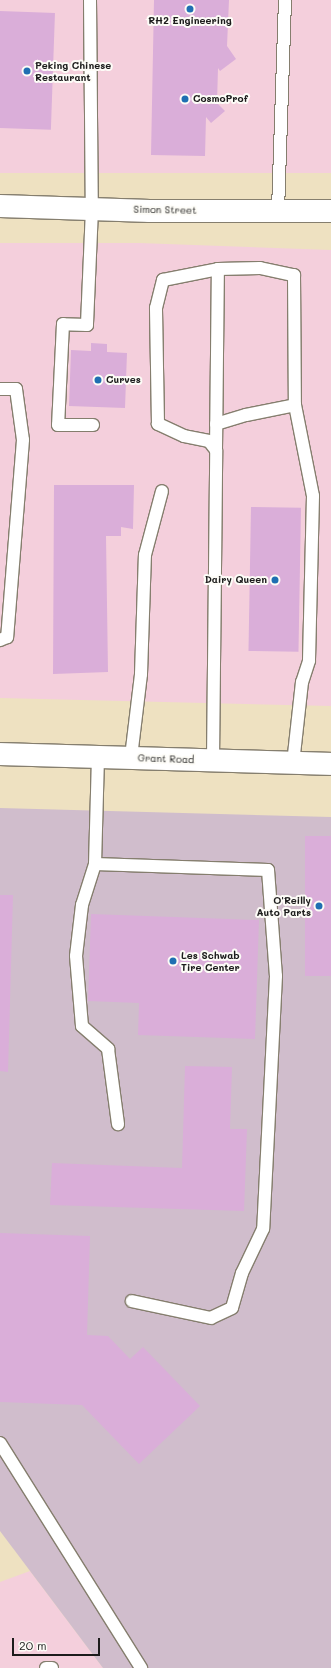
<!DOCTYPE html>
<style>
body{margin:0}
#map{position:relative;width:331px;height:1668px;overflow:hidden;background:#eee1c1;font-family:Mali,sans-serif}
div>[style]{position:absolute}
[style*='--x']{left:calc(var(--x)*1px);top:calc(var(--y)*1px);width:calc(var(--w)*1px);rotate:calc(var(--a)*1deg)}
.built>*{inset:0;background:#f4cfdc;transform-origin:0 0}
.industrial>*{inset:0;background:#d0bdcc}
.building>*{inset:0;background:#daaed9;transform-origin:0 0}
.roads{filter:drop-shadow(1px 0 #857e6e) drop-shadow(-1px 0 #857e6e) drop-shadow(0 1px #857e6e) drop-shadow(0 -1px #857e6e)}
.lane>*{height:12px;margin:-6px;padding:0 6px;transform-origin:6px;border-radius:6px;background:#fff}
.secondary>*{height:22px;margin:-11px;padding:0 11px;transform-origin:11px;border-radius:11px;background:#fff}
.primary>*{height:22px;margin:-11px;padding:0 11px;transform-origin:11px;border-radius:11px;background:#fff}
.dots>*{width:11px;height:11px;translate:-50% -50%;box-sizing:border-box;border:2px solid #fdfcf7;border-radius:50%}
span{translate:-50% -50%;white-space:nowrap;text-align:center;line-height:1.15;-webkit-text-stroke:4px #fdfcf7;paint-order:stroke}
.poi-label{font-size:10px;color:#1c1c1c;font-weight:700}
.left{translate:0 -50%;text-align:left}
.right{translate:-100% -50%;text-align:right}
.street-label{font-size:10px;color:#1c1c1c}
.scale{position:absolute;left:12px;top:1638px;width:88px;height:18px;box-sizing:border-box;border:2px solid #1c1c1c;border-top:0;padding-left:5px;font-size:12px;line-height:14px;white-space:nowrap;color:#1c1c1c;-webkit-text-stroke:3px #fdfcf7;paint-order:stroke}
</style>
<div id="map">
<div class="built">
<div style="left:0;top:0;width:331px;height:173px"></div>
<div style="clip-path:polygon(0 243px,139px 243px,331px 250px,331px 706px,0 698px)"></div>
<div style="clip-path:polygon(30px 1571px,103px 1668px,0 1668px,0 1582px)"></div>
</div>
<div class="industrial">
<div style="clip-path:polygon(0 808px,331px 817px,331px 1668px,103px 1668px,0 1531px)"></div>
</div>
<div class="building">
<div style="clip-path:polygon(154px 0,229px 0,227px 46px,236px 59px,220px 71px,218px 68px,217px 103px,225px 111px,211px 123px,206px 117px,205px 156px,151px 155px)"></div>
<div style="left:0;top:11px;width:55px;height:117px;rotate:2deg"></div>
<div style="clip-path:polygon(91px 343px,107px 344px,107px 352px,127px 353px,125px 408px,69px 406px,71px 350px,91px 351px)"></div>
<div style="clip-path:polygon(54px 485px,134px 485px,133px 529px,121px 527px,121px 536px,106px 536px,108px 672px,53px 674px)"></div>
<div style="left:251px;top:507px;width:50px;height:144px;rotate:1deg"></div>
<div style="left:305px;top:836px;width:26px;height:140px"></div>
<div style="clip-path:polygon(0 895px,13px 895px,8px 1072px,0 1071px)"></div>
<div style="clip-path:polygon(91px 914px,259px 920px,255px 1039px,138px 1035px,139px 1003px,88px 1001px)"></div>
<div style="clip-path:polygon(185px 1066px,232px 1067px,230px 1129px,247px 1129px,244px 1211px,50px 1205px,52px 1163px,182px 1168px)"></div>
<div style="clip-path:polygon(0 1233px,90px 1236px,87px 1335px,108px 1336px,130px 1359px,143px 1347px,200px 1406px,139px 1464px,82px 1405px,0 1402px)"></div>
</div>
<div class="roads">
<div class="lane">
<div style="--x:90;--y:0;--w:209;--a:89.5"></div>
<div style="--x:92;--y:209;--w:116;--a:92.5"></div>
<div style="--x:87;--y:325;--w:24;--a:-178"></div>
<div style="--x:63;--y:324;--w:101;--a:92.8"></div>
<div style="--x:58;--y:425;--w:35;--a:0"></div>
<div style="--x:278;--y:211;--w:211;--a:-88.1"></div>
<div style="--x:0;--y:389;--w:16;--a:0"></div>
<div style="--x:16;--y:389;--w:51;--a:82.2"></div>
<div style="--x:23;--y:440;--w:198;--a:94.6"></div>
<div style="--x:7;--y:637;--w:8;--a:157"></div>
<div style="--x:216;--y:424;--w:31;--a:-17"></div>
<div style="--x:246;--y:415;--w:50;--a:-11.5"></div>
<div style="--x:216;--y:450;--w:181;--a:-89.4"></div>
<div style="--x:98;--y:757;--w:107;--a:91.6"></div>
<div style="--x:95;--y:864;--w:173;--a:2"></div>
<div style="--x:268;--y:870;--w:106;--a:85.7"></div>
<div style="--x:276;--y:976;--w:253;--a:92.9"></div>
<div style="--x:263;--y:1229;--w:49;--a:115.5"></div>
<div style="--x:242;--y:1273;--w:36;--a:106"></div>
<div style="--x:232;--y:1308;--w:23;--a:155"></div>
<div style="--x:211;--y:1318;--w:81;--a:-167.9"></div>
<div style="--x:131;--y:757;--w:84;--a:-83.1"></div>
<div style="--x:141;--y:674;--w:119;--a:-88.1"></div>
<div style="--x:145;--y:555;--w:66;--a:-75.1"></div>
<div style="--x:213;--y:760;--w:310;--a:-89.4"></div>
<div style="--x:216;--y:450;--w:11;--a:-128"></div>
<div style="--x:209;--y:441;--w:25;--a:-169"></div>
<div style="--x:184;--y:436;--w:29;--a:-155"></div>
<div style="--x:158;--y:424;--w:116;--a:-91"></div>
<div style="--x:156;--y:308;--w:29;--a:-76"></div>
<div style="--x:163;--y:280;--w:56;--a:-11.3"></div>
<div style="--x:218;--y:269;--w:42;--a:-1.4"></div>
<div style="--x:260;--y:268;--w:35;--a:12"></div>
<div style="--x:294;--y:275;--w:130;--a:89.6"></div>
<div style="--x:295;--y:405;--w:93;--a:78.8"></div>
<div style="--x:313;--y:496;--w:165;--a:91.4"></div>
<div style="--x:309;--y:661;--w:22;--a:108"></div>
<div style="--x:302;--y:682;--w:81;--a:96.3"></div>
<div style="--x:95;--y:864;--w:43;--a:107.6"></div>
<div style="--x:82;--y:905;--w:51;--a:96.7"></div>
<div style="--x:76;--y:956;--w:70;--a:85.1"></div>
<div style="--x:82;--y:1026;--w:35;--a:41"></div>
<div style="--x:108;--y:1049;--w:76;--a:82.4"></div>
<div style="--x:0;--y:1443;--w:266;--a:57.9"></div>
<div style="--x:46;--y:1668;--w:6;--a:0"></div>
</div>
<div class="secondary">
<div style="--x:0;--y:206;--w:150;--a:1.9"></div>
<div style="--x:150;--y:211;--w:181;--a:0"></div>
</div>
<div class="primary">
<div style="--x:0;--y:754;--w:331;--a:1.7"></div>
</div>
</div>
<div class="dots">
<div style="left:190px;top:9px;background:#1f6fb2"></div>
<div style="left:27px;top:71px;background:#1f6fb2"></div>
<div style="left:185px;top:99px;background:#1f6fb2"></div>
<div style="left:98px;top:380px;background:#1f6fb2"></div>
<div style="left:275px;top:580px;background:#1f6fb2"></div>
<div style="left:319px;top:906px;background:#1f6fb2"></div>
<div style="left:173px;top:961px;background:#1f6fb2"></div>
</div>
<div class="poi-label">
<span style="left:190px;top:21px">RH2 Engineering</span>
<span class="left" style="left:35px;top:71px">Peking Chinese<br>Restaurant</span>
<span class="left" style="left:193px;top:99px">CosmoProf</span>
<span class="left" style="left:106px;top:380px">Curves</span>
<span class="right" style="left:267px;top:580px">Dairy Queen</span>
<span class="right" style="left:311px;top:906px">O'Reilly<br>Auto Parts</span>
<span class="left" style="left:181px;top:961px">Les Schwab<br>Tire Center</span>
</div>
<div class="street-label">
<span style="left:165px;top:210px;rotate:1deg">Simon Street</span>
<span style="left:166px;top:759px;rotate:2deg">Grant Road</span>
</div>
<div class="scale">20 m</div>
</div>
